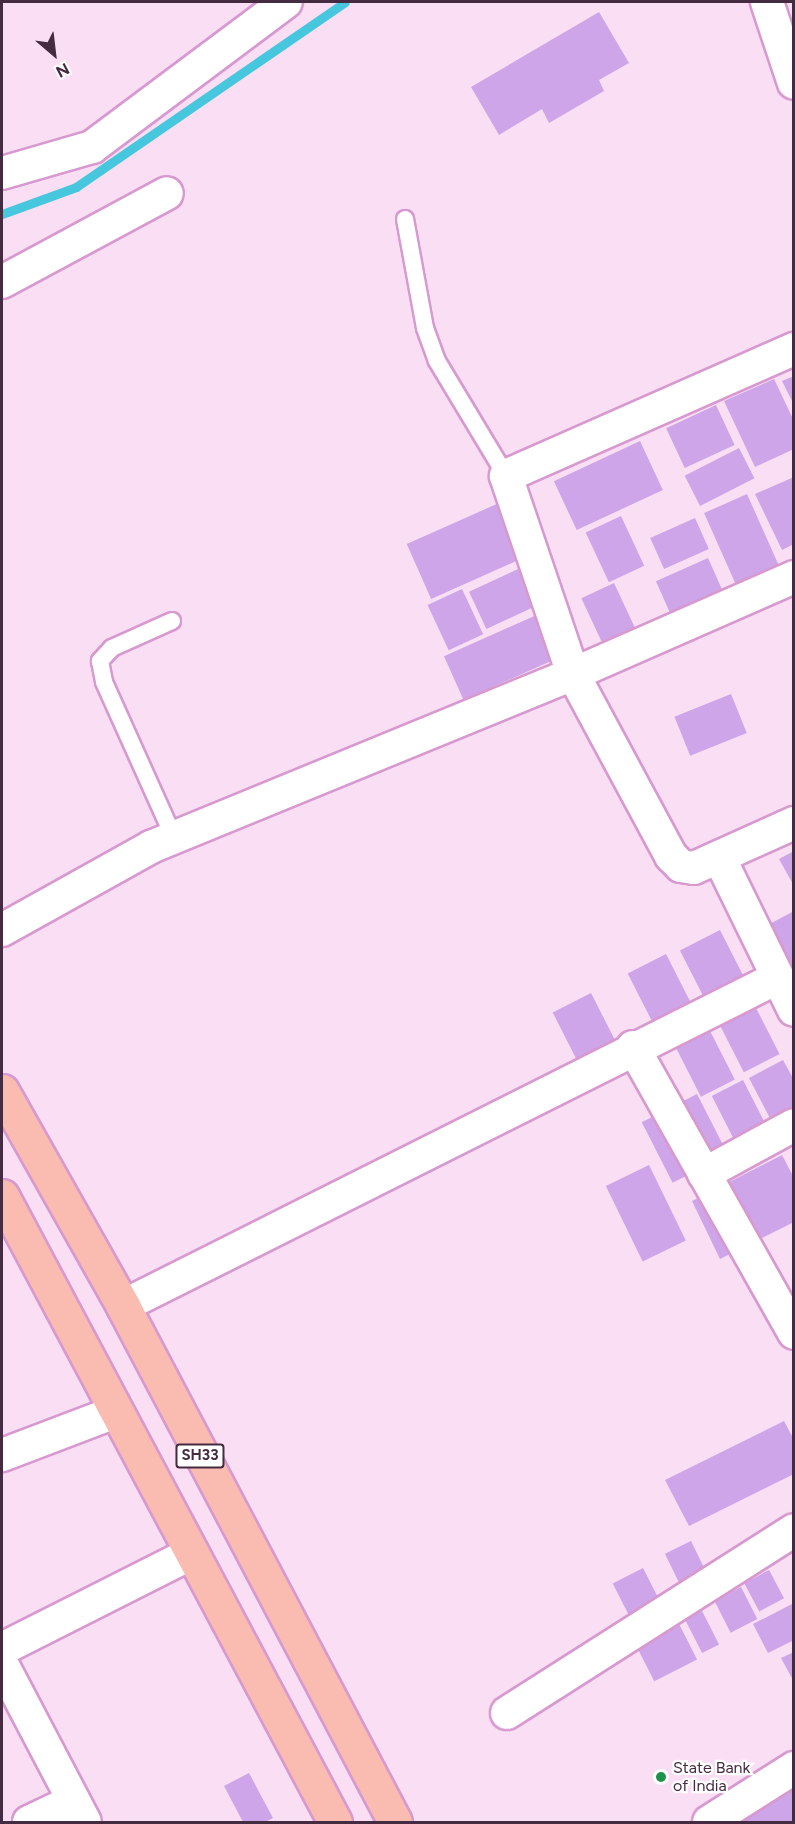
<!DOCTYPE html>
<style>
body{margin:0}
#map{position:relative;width:795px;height:1824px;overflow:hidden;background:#f9def4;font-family:Figtree,sans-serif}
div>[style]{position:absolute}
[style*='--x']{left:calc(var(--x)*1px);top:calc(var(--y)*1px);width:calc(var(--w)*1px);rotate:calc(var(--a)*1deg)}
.stream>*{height:9px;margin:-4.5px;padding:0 4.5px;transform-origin:4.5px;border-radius:4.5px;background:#47c7dd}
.building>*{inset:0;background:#cda5e8;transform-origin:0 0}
.roads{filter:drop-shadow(2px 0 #d799cf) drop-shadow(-2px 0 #d799cf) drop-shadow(0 2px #d799cf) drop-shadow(0 -2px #d799cf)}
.lane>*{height:16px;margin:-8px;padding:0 8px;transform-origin:8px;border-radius:8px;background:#fff}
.street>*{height:32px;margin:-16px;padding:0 16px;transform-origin:16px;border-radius:16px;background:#fff}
.primary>*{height:33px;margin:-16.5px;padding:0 16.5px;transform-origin:16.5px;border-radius:16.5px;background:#fabcb1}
.dots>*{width:16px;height:16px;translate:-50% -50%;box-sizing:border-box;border:3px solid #fff;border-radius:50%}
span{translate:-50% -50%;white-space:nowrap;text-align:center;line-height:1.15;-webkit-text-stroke:4.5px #fff;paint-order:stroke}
.shield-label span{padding:2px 4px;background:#fff;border:2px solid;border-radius:4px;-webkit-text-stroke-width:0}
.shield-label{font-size:15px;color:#442b41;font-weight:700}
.poi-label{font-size:16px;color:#442b41}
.left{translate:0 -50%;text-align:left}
.frame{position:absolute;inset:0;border:3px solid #442b41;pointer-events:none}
.north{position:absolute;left:24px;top:24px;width:60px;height:60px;-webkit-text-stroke:4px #fff;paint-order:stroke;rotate:152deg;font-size:16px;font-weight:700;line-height:24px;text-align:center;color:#442b41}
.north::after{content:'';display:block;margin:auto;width:21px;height:27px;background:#442b41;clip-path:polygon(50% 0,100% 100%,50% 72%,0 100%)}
</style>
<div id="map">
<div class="stream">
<div style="--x:2;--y:214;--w:79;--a:-20"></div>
<div style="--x:76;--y:187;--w:326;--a:-34.5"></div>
</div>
<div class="building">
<div style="clip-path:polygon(599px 12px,629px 63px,599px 80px,604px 91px,549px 123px,542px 109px,499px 135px,471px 87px)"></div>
<div style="clip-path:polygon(794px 376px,794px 405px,782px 381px)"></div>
<div style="clip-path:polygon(774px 379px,794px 421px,794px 449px,755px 467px,724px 401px)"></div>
<div style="left:716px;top:405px;width:44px;height:55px;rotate:65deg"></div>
<div style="left:640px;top:441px;width:54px;height:95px;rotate:65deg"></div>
<div style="left:739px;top:448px;width:34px;height:61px;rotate:63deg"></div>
<div style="clip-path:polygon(794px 477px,794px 544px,782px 550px,755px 494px)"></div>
<div style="left:747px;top:494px;width:80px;height:47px;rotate:66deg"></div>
<div style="left:499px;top:503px;width:60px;height:101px;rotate:66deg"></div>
<div style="left:621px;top:516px;width:55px;height:39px;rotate:65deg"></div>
<div style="left:695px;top:518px;width:34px;height:49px;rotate:66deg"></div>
<div style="left:708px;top:558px;width:37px;height:57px;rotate:66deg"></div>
<div style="left:518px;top:569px;width:41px;height:54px;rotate:65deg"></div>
<div style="left:614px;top:583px;width:50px;height:36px;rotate:65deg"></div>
<div style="left:462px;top:589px;width:50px;height:38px;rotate:65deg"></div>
<div style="left:550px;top:609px;width:48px;height:116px;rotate:66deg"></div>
<div style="left:731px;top:694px;width:42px;height:61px;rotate:68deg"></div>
<div style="clip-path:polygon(794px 851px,794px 886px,779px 859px)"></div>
<div style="clip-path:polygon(794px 911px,794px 968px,783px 974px,758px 930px)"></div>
<div style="left:720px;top:930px;width:56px;height:45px;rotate:63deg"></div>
<div style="left:666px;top:954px;width:63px;height:43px;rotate:63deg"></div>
<div style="left:591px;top:993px;width:56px;height:43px;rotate:63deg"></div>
<div style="left:755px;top:1006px;width:54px;height:40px;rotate:63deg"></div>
<div style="left:708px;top:1027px;width:59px;height:38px;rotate:63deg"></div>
<div style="clip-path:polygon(783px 1060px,794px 1080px,794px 1114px,773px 1124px,749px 1078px)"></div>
<div style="left:743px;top:1080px;width:55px;height:35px;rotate:63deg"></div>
<div style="left:697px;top:1094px;width:68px;height:62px;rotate:63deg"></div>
<div style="clip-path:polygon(782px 1155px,794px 1178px,794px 1222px,720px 1259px,692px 1201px)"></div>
<div style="left:649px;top:1165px;width:84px;height:48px;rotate:64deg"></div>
<div style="clip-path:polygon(784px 1421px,794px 1440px,794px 1474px,689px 1526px,665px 1480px)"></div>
<div style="left:691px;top:1541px;width:48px;height:29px;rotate:64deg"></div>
<div style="left:643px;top:1568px;width:56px;height:34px;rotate:63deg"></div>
<div style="left:769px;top:1570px;width:32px;height:28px;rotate:62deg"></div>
<div style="left:741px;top:1587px;width:36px;height:30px;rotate:63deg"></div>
<div style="clip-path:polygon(794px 1603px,794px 1640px,768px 1653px,753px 1624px)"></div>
<div style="left:700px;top:1607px;width:42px;height:19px;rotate:63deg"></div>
<div style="left:678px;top:1622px;width:42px;height:48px;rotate:63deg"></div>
<div style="clip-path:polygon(794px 1652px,794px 1682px,781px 1658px)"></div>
<div style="clip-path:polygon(249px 1773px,273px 1818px,265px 1822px,243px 1822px,224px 1786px)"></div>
<div style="clip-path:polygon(794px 1781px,794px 1822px,725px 1822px)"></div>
</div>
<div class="roads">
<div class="lane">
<div style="--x:405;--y:219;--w:111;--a:79.6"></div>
<div style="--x:425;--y:328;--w:35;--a:70"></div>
<div style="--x:437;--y:361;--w:134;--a:59"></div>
<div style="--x:172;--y:621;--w:66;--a:155.8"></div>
<div style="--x:112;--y:648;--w:18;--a:133"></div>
<div style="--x:100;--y:661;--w:21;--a:79"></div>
<div style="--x:104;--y:682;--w:171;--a:65.8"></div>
</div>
<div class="street">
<div style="--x:767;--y:2;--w:85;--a:71.6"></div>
<div style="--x:2;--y:173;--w:94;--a:-16.1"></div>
<div style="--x:92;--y:147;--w:242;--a:-36.8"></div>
<div style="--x:2;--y:282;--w:187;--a:-28.3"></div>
<div style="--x:794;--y:577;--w:241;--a:156.3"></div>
<div style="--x:573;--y:674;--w:207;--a:61.7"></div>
<div style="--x:671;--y:856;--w:14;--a:45"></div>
<div style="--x:681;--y:866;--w:13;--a:9"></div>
<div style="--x:694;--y:868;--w:110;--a:-24.2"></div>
<div style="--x:719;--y:857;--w:170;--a:63.9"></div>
<div style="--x:2;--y:930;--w:171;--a:-29.1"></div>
<div style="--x:151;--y:847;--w:456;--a:-22.3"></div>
<div style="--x:573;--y:674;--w:209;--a:-108.7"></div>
<div style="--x:506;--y:476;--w:315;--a:-23.8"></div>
<div style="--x:633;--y:1047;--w:328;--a:60.6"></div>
<div style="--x:704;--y:1174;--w:102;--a:-28.6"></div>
<div style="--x:123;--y:1306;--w:732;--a:-26.64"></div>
<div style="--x:2;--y:1455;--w:121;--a:-20.8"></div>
<div style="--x:2;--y:1649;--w:213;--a:-26.8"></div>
<div style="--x:2;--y:1664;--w:178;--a:62.3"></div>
<div style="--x:507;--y:1713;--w:340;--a:-32.5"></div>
<div style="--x:29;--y:1822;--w:49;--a:-25.5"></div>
<div style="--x:709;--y:1822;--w:101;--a:-32.4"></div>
</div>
<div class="primary">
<div style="--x:2;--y:1091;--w:247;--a:60.6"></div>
<div style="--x:123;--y:1306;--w:583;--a:62.2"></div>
<div style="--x:2;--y:1196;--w:709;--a:61.99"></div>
</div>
</div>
<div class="dots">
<div style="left:661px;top:1777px;background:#1d924c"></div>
</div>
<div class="shield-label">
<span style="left:200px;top:1456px">SH33</span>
</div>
<div class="poi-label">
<span class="left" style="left:673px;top:1777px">State Bank<br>of India</span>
</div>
<div class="frame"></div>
<div class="north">N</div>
</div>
